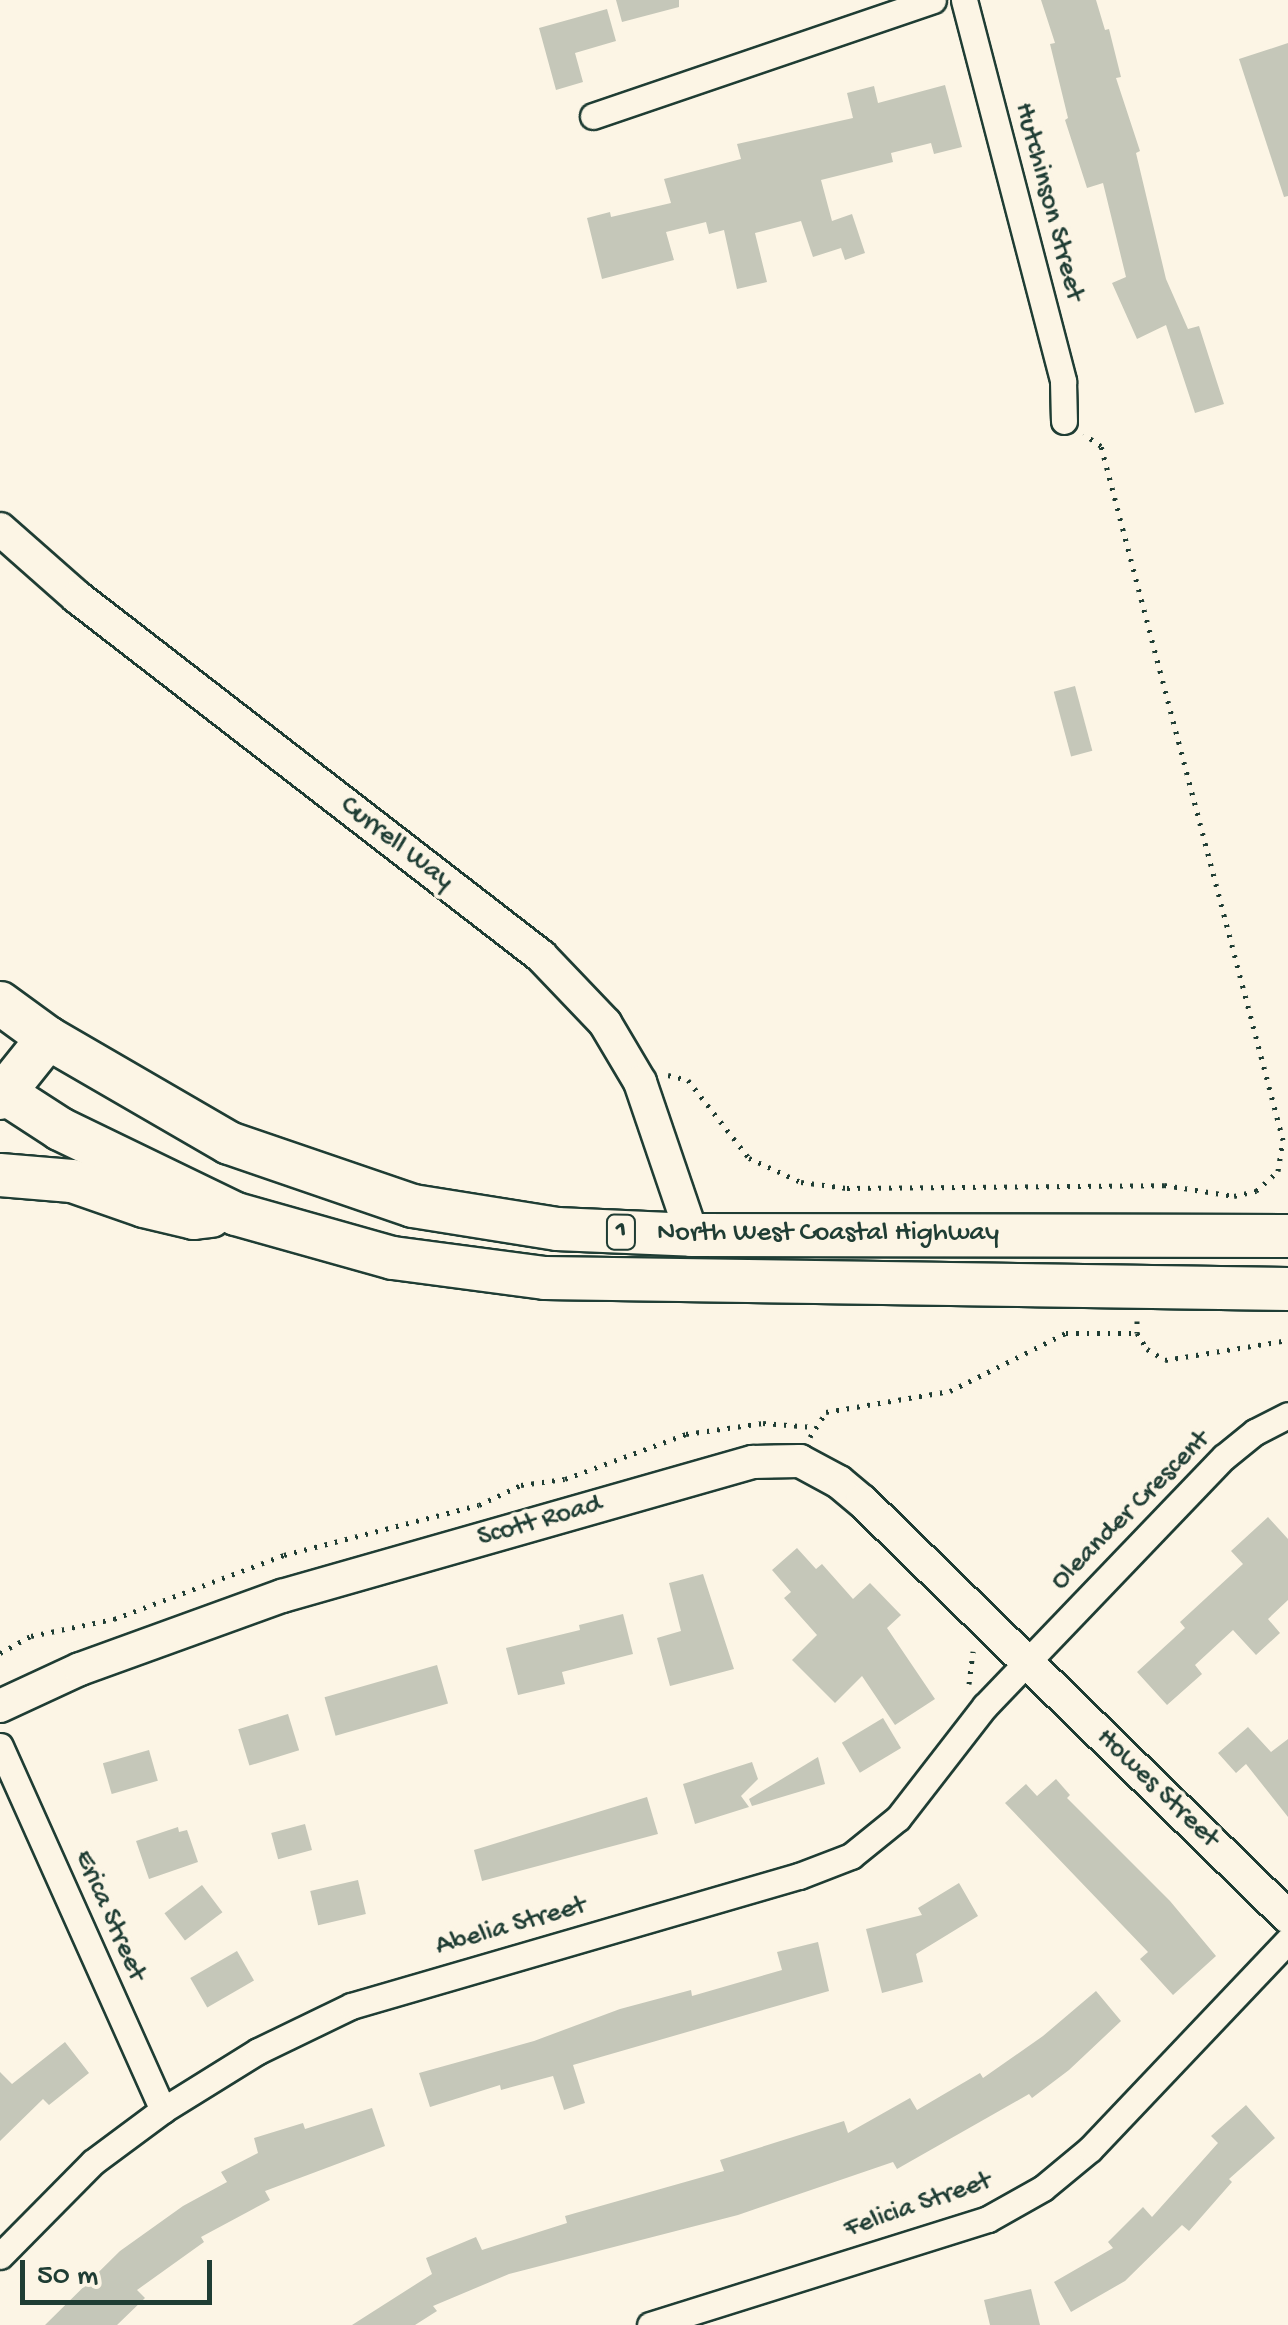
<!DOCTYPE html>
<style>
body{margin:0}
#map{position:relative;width:1288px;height:2325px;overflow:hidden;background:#fcf5e5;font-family:"Gochi Hand",sans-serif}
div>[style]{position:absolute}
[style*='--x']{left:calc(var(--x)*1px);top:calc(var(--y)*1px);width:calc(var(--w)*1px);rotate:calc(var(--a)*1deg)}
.building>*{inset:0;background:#c5c7b9;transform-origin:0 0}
.path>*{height:5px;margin-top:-2.5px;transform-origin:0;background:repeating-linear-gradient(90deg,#1f3d34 0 2.5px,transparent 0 10.5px)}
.roads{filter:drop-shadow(2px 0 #1f3d34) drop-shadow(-2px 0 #1f3d34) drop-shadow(0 2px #1f3d34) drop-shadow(0 -2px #1f3d34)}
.minor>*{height:25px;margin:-12.5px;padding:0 12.5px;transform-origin:12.5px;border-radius:12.5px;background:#fcf5e5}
.tertiary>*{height:32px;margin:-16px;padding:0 16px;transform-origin:16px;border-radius:16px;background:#fcf5e5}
.trunk>*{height:42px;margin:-21px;padding:0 21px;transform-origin:21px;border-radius:21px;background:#fcf5e5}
span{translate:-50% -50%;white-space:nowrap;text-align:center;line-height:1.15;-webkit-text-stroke:8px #fcf5e5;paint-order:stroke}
.shield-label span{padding:2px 8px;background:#fcf5e5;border:2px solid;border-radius:8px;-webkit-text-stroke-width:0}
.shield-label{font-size:25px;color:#1f3d34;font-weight:700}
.street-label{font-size:28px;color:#1f3d34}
.scale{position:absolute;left:20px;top:2260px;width:192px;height:45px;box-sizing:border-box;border:5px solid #1f3d34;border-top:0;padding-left:12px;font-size:30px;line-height:35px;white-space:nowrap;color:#1f3d34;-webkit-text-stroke:8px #fcf5e5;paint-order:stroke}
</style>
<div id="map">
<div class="building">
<div style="clip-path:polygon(616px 0,679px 0,679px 7px,622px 22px)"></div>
<div style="clip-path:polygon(1041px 0,1096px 0,1105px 30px,1109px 29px,1121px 77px,1116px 78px,1140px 151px,1136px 153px,1166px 279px,1188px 329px,1199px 326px,1224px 404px,1195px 413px,1166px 325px,1137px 339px,1112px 283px,1126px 277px,1103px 183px,1087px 188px,1065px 120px,1068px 118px,1050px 44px,1055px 43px)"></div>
<div style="clip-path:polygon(607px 9px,616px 41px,575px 53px,583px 82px,556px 90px,539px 28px)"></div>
<div style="clip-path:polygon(1288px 43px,1288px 196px,1284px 197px,1239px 59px)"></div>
<div style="clip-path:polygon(945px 85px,962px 147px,934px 154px,931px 143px,891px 153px,893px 162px,821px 180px,832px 221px,852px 214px,865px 253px,845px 260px,841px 248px,813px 257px,801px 221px,755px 233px,767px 282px,737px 289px,724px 230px,709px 234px,706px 222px,666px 232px,674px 260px,602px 279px,587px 218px,610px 212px,611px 217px,671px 203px,664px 179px,741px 159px,737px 144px,853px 118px,847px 93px,874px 86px,878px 103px)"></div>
<div style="left:1075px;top:686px;width:67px;height:22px;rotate:75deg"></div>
<div style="clip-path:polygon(1268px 1517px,1288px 1539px,1288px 1600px,1268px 1619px,1280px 1633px,1256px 1655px,1233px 1630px,1195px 1665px,1202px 1674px,1167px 1705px,1137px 1672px,1185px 1628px,1180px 1622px,1243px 1564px,1231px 1551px)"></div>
<div style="clip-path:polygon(797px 1548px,816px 1569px,822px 1564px,853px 1599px,870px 1583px,901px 1615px,887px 1628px,935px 1699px,895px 1725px,862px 1676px,835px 1703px,792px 1660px,817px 1635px,784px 1598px,791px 1592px,772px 1570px)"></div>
<div style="clip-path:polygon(703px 1574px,734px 1669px,670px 1686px,657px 1638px,681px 1631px,669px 1583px)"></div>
<div style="clip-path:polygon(623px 1614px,633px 1654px,562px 1672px,565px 1684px,518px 1695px,506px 1648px,580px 1630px,579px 1625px)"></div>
<div style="left:437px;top:1665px;width:40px;height:117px;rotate:74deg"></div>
<div style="left:288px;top:1714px;width:38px;height:52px;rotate:73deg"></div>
<div style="left:883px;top:1718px;width:35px;height:48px;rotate:59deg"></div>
<div style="clip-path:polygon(1248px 1727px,1271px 1752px,1288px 1739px,1288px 1817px,1246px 1764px,1236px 1773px,1218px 1753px)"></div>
<div style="left:149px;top:1750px;width:32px;height:48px;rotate:74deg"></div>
<div style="clip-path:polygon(818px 1757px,825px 1784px,752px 1806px,749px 1799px)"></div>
<div style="clip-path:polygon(752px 1762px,758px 1779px,741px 1796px,749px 1807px,695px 1824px,683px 1784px)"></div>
<div style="clip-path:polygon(1056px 1779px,1070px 1795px,1067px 1798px,1170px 1901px,1216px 1956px,1173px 1995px,1140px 1959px,1148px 1952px,1005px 1803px,1026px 1784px,1037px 1796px)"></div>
<div style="clip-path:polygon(647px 1797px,658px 1834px,482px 1881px,474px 1850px)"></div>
<div style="left:305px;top:1824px;width:27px;height:35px;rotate:75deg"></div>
<div style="clip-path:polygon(178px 1827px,179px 1832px,187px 1830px,198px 1862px,149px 1879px,136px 1841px)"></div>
<div style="left:358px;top:1880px;width:35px;height:49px;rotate:77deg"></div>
<div style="clip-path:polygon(959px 1883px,978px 1916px,916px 1954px,923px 1982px,882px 1993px,866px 1929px,922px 1915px,918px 1908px)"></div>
<div style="left:202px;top:1885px;width:34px;height:47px;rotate:53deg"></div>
<div style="clip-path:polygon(818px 1942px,829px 1991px,573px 2065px,585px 2103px,564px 2110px,553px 2076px,501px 2090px,500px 2085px,430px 2107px,419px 2073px,534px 2041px,620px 2009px,691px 1990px,692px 1996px,782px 1970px,777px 1952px)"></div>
<div style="left:237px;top:1951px;width:34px;height:54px;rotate:60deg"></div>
<div style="clip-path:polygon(1096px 1991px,1121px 2021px,1069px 2070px,1032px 2098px,1029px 2094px,897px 2169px,893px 2162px,738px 2215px,509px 2274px,433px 2306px,437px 2311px,415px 2325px,352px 2325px,432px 2274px,426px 2258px,476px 2237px,482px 2250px,567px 2223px,565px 2216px,724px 2171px,720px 2160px,844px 2121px,848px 2133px,910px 2098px,917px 2110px,980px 2073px,983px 2078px,1043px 2036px)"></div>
<div style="clip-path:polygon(65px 2042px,89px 2073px,49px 2105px,43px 2099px,0 2141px,0 2072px,12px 2084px)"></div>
<div style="clip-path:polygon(1246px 2105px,1275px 2138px,1229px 2179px,1232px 2182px,1189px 2231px,1182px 2225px,1125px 2281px,1071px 2312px,1054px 2282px,1113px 2248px,1108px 2242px,1143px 2207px,1152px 2217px,1218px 2143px,1211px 2136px)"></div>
<div style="clip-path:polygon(372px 2108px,385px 2146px,265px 2191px,270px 2200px,201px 2237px,204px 2242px,137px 2290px,145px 2298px,117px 2325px,45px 2325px,120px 2251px,183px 2206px,227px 2182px,221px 2172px,258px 2153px,254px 2138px,303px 2123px,305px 2129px)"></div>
<div style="clip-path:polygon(1031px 2289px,1040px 2325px,990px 2325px,984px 2300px)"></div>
</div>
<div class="path">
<div style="--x:668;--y:1075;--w:21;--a:14"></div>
<div style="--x:688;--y:1080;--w:99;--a:52"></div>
<div style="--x:749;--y:1158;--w:57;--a:24.8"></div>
<div style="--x:801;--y:1182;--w:46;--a:7.4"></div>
<div style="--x:847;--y:1188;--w:317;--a:-0.5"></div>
<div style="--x:1164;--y:1185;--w:71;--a:8.9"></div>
<div style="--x:1234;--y:1196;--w:23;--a:-13"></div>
<div style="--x:1256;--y:1191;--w:30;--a:-42"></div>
<div style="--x:1278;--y:1171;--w:31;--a:-81"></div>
<div style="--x:1283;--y:1140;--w:717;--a:-104.69"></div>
<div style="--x:1101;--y:446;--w:21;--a:-145"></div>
<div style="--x:1137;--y:1321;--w:12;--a:90"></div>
<div style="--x:1137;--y:1333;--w:19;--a:58"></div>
<div style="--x:1147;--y:1349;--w:21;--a:31"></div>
<div style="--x:1165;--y:1360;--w:125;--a:-9.2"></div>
<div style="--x:810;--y:1437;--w:30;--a:-57"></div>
<div style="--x:826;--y:1412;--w:126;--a:-9.6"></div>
<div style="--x:950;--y:1391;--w:130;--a:-26.6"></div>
<div style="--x:1066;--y:1333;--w:71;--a:0"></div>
<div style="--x:0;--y:1653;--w:35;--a:-29"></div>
<div style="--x:31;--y:1636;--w:85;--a:-11.6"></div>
<div style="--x:114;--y:1619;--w:182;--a:-20.6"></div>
<div style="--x:284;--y:1555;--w:201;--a:-14.4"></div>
<div style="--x:479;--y:1505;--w:47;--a:-25.5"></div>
<div style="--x:521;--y:1485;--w:44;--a:-7.8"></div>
<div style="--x:565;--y:1479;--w:129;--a:-20.4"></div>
<div style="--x:686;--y:1434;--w:78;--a:-8.1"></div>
<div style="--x:763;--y:1423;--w:50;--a:4.6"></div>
<div style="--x:969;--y:1684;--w:33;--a:-83"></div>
</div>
<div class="roads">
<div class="minor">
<div style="--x:964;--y:0;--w:394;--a:75.4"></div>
<div style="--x:1063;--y:381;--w:40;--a:88.6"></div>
<div style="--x:593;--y:116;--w:359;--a:-18.8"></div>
<div style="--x:0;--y:1746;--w:399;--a:65.9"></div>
<div style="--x:0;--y:2256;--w:132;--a:-45.3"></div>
<div style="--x:93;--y:2162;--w:87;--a:-36.6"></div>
<div style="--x:163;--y:2110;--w:112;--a:-31.8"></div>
<div style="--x:258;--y:2051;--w:103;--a:-25.8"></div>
<div style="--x:351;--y:2006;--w:466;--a:-16.2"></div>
<div style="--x:799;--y:1876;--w:56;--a:-21"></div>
<div style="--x:851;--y:1856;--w:60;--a:-39"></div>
<div style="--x:898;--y:1818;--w:142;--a:-52.2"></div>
<div style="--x:985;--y:1706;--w:345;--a:-46.2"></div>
<div style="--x:1224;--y:1457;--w:40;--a:-39"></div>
<div style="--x:1255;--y:1432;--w:37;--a:-27"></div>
<div style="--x:650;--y:2325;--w:354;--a:-17.4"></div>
<div style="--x:988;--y:2219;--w:63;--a:-29.4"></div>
<div style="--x:1043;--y:2188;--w:61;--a:-39.7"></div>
<div style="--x:1090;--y:2149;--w:288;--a:-46.5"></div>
</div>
<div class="tertiary">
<div style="--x:0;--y:529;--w:103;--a:41.4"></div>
<div style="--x:77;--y:597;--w:587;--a:37.73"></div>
<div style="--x:541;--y:956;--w:93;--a:46.3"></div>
<div style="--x:605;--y:1023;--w:69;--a:59.3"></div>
<div style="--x:640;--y:1082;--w:162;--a:71.2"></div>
<div style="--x:0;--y:1706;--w:88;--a:-24.8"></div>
<div style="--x:80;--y:1669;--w:215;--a:-19.9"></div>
<div style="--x:282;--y:1596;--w:490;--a:-15.9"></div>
<div style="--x:753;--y:1462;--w:47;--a:-1.2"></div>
<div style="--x:800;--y:1461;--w:44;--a:28.3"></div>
<div style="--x:839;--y:1482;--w:30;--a:40"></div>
<div style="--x:862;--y:1501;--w:595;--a:44.32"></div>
</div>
<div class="trunk">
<div style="--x:0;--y:1003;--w:59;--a:36.1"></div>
<div style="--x:48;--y:1038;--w:209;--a:30.1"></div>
<div style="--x:229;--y:1143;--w:194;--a:18.9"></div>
<div style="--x:413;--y:1206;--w:146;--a:9.1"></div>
<div style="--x:557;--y:1229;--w:135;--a:2.5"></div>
<div style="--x:692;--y:1235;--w:596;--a:0.1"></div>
<div style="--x:0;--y:1090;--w:72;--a:33"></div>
<div style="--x:60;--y:1129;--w:195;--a:25.8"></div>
<div style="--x:236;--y:1214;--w:163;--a:15.7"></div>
<div style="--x:393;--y:1258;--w:153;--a:7.5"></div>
<div style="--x:545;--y:1278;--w:743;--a:0.85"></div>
<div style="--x:0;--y:1098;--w:77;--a:-51.3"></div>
<div style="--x:0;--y:1175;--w:72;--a:4.8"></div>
<div style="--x:72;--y:1181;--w:76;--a:19.1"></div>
<div style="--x:144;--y:1206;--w:51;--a:13.5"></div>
<div style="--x:194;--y:1218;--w:17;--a:-7"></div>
</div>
</div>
<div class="shield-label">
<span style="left:621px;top:1232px">1</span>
</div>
<div class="street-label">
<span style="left:1048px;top:202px;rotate:75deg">Hutchinson Street</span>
<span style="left:396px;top:844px;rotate:38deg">Currell Way</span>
<span style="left:828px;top:1234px">North West Coastal Highway</span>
<span style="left:1131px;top:1511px;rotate:-45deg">Oleander Crescent</span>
<span style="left:540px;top:1522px;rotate:-16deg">Scott Road</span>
<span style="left:1157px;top:1789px;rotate:44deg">Howes Street</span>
<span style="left:109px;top:1916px;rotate:66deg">Erica Street</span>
<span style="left:511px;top:1927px;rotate:-16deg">Abelia Street</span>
<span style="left:918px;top:2206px;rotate:-19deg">Felicia Street</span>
</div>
<div class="scale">50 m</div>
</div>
